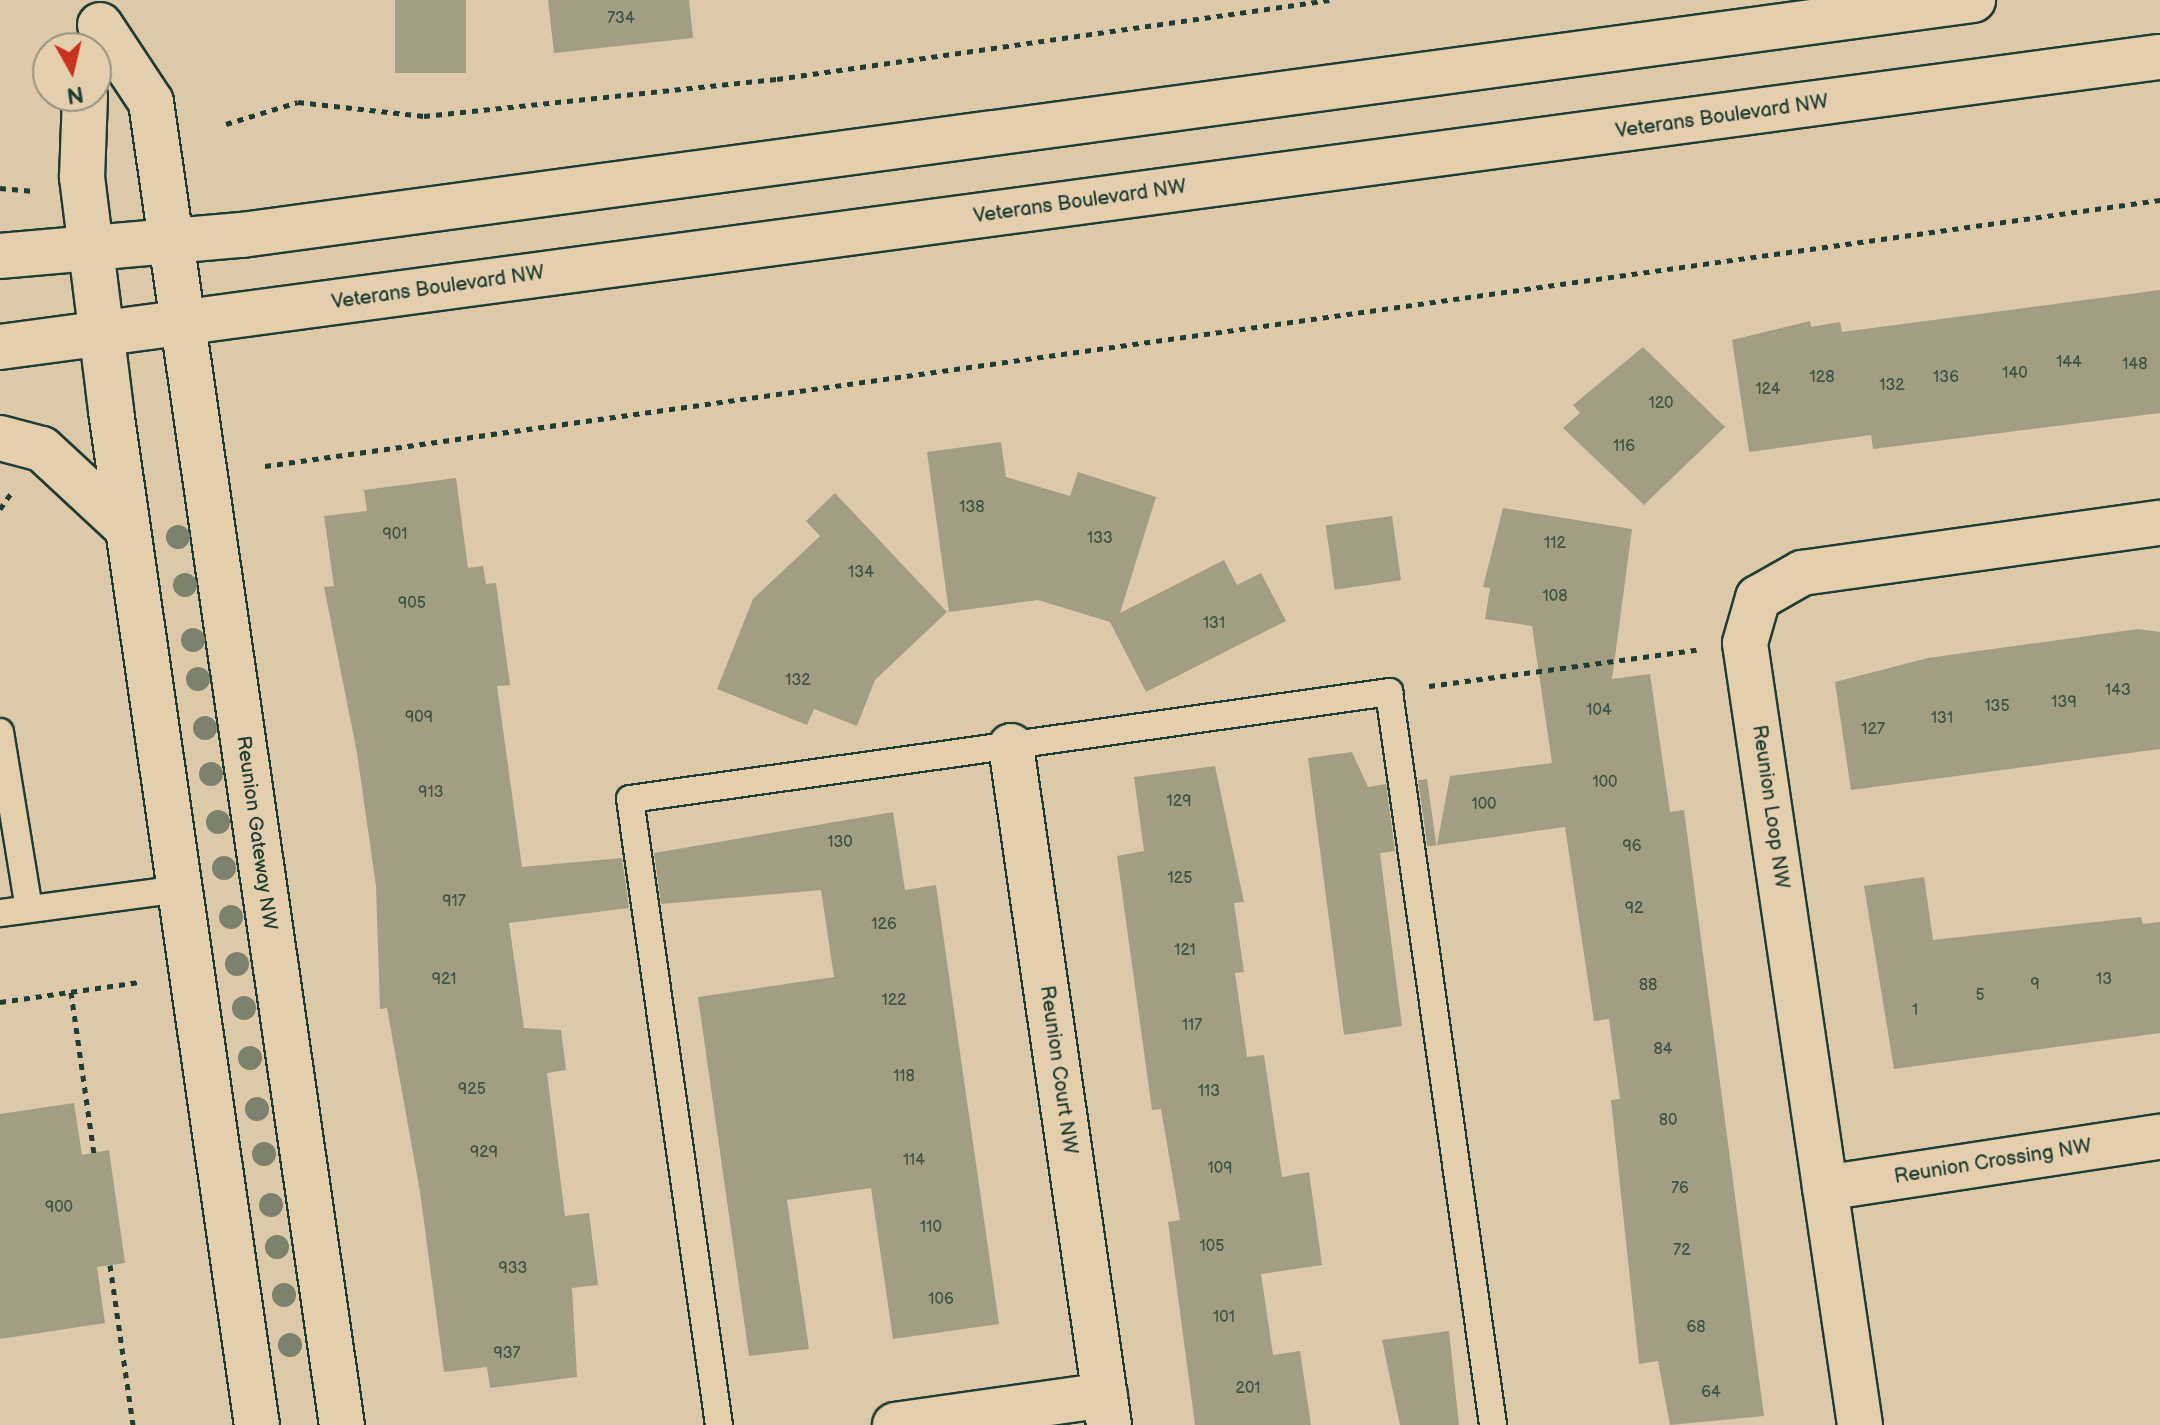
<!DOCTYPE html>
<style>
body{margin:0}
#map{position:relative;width:2160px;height:1425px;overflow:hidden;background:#dcc9a8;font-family:"Balsamiq Sans",sans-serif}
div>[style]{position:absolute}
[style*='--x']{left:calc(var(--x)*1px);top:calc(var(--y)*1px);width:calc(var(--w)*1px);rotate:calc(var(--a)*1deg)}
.building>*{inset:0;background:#a29e84;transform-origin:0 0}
.path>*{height:5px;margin-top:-2.5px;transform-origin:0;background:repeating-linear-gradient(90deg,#1f3d34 0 6px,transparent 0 12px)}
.roads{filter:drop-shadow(2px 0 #1f3d34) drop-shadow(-2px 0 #1f3d34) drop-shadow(0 2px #1f3d34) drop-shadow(0 -2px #1f3d34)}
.lane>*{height:26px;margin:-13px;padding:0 13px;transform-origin:13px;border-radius:13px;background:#e4cfad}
.street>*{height:44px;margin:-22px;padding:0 22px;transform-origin:22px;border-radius:22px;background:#e4cfad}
.secondary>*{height:44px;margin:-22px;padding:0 22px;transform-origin:22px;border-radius:22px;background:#e4cfad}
.trees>*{width:24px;height:24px;margin:-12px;border-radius:50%;background:#7c826e}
span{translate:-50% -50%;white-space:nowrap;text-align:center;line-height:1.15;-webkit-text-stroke:6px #e4cfad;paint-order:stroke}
.number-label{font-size:16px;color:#405548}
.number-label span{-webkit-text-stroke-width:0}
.street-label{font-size:20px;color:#1f3d34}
.north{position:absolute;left:32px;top:32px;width:80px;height:80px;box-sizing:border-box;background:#e4cfad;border:2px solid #95957d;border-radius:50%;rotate:172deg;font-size:22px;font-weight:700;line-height:32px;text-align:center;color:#1f3d34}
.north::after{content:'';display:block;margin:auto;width:28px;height:36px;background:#c8321e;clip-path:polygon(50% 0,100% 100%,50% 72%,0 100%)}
</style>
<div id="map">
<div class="building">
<div style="left:395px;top:0;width:71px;height:73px"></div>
<div style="clip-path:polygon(548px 0,689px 0,693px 38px,554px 53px)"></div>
<div style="clip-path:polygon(2160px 290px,2160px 413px,1873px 449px,1871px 435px,1749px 452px,1732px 340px,1810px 321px,1811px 327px,1840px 322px,1842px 332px)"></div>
<div style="clip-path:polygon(1643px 347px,1725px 427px,1644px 505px,1563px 428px,1580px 413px,1573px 405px)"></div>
<div style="clip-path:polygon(1001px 442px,1006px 477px,1070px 496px,1078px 472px,1156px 497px,1120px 613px,1224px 560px,1237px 585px,1261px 573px,1286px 621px,1146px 692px,1110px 622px,1038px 600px,949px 612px,927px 452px)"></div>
<div style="clip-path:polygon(456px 478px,468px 568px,483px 566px,486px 584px,496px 583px,510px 685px,497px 686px,522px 867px,622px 858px,629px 908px,509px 923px,524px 1028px,561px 1030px,566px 1070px,547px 1073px,565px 1216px,589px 1213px,598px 1285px,572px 1288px,577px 1377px,490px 1388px,487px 1367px,444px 1372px,420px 1192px,387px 1008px,380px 1009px,376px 886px,357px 753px,324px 587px,334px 586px,324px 516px,367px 511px,364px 490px)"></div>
<div style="clip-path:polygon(835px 493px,947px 612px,875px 680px,857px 726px,814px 709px,807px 725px,717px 689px,753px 599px,820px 536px,806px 521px)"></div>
<div style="clip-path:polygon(1503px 508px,1632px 529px,1612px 679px,1650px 674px,1670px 812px,1684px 810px,1764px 1416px,1670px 1425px,1658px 1361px,1639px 1364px,1611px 1100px,1620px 1099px,1609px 1019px,1594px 1021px,1565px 827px,1437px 845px,1450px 776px,1552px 763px,1532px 626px,1485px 619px,1490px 588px,1483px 587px)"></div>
<div style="left:1392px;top:516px;width:65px;height:67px;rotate:82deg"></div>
<div style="clip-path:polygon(2138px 629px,2160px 632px,2160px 749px,1851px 790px,1835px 682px,1928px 658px)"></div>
<div style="clip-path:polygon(1352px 752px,1368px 787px,1386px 784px,1395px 851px,1380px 853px,1402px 1026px,1344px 1035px,1308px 758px)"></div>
<div style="clip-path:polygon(1215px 766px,1244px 902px,1234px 903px,1244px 972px,1235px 973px,1247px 1057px,1264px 1055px,1282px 1177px,1309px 1172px,1322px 1265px,1261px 1274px,1273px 1355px,1300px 1351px,1311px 1425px,1195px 1425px,1168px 1222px,1180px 1220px,1161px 1109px,1152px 1110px,1117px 856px,1144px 851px,1134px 777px)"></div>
<div style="left:1427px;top:779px;width:67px;height:9px;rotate:82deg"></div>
<div style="clip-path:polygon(893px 812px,905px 890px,936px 885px,999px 1324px,893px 1339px,871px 1188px,787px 1200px,809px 1349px,749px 1356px,698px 997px,834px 977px,821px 890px,661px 904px,654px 853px)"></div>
<div style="clip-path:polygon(1924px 877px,1933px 940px,2141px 917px,2143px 924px,2160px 922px,2160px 1033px,1894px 1069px,1864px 886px)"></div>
<div style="clip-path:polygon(74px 1103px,82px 1155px,109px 1150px,125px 1263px,97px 1267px,105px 1323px,0 1339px,0 1114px)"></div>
<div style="clip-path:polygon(1449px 1331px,1459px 1425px,1400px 1425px,1382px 1340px)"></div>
</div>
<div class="path">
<div style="--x:226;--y:124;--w:75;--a:-17"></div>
<div style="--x:298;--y:102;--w:127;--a:6.3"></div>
<div style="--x:424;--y:116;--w:355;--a:-6"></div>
<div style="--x:777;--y:79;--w:558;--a:-8.14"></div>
<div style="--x:0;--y:188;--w:34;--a:5"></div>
<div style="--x:265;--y:466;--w:1914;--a:-7.99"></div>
<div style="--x:0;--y:509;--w:19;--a:-55"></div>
<div style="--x:1429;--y:686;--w:270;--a:-7.7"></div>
<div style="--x:71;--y:992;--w:163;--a:81.9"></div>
<div style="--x:0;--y:1002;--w:139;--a:-8.2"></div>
<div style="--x:110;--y:1265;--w:162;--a:81.8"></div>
</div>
<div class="roads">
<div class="lane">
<div style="--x:0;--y:732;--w:179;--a:80.7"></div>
<div style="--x:0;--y:913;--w:183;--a:-7.6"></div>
<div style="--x:719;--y:1425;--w:632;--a:-98.09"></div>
<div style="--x:630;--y:799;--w:767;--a:-8.02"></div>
<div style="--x:1389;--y:692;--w:740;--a:81.92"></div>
</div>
<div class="street">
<div style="--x:100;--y:25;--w:92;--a:56.5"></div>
<div style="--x:151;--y:102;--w:1337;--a:81.79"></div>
<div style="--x:85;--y:96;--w:81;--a:92.1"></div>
<div style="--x:82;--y:177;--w:236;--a:82.9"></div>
<div style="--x:111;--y:411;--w:1024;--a:81.81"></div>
<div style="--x:1011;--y:746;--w:686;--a:81.79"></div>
<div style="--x:1825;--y:1188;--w:339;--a:-8.7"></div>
<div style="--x:895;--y:1425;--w:212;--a:-8.1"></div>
<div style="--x:1860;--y:1425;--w:790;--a:-98.37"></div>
<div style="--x:1745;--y:643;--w:47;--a:-73.9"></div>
<div style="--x:1758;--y:598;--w:51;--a:-29.6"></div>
<div style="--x:1802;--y:573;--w:361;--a:-8"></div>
</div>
<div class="secondary">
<div style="--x:0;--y:256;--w:243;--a:-5"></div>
<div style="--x:242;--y:235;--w:1747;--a:-7.73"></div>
<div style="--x:0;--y:347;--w:2179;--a:-7.65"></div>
<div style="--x:0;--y:438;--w:43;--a:14.7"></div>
<div style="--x:42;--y:449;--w:116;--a:42.9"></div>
</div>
</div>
<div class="trees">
<div style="left:178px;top:537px"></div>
<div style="left:185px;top:585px"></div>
<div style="left:193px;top:640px"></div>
<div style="left:198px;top:679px"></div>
<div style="left:205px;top:728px"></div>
<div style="left:211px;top:774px"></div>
<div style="left:218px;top:822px"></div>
<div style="left:224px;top:868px"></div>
<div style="left:231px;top:917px"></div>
<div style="left:237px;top:964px"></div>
<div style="left:244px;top:1008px"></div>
<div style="left:250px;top:1058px"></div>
<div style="left:257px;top:1109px"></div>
<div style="left:264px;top:1154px"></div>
<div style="left:271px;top:1205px"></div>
<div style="left:277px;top:1247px"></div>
<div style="left:284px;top:1295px"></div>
<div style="left:290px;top:1345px"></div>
</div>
<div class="number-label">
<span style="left:621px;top:19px">734</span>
<span style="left:2069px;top:363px">144</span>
<span style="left:2135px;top:365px">148</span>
<span style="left:2015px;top:374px">140</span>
<span style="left:1822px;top:378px">128</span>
<span style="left:1946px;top:378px">136</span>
<span style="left:1892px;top:386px">132</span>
<span style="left:1768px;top:390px">124</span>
<span style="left:1661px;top:404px">120</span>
<span style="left:1624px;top:447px">116</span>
<span style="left:972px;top:508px">138</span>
<span style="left:395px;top:535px">901</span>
<span style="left:1100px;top:539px">133</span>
<span style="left:1555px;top:544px">112</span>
<span style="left:861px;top:573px">134</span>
<span style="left:1555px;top:597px">108</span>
<span style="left:412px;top:604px">905</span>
<span style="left:1214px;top:624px">131</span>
<span style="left:798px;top:681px">132</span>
<span style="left:2118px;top:691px">143</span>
<span style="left:2064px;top:703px">139</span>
<span style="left:1997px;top:707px">135</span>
<span style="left:1599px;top:711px">104</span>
<span style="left:419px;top:718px">909</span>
<span style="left:1942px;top:719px">131</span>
<span style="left:1873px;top:730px">127</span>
<span style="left:1605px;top:783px">100</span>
<span style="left:431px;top:793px">913</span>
<span style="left:1179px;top:802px">129</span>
<span style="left:1484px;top:805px">100</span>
<span style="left:840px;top:843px">130</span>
<span style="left:1632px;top:847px">96</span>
<span style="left:1180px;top:879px">125</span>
<span style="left:454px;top:902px">917</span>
<span style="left:1634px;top:909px">92</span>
<span style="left:884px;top:925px">126</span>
<span style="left:1185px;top:951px">121</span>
<span style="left:444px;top:980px">921</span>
<span style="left:2104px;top:980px">13</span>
<span style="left:2035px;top:985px">9</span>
<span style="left:1648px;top:986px">88</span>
<span style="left:1980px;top:996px">5</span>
<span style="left:894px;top:1001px">122</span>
<span style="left:1915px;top:1011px">1</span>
<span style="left:1192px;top:1026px">117</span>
<span style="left:1663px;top:1050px">84</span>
<span style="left:904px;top:1077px">118</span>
<span style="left:472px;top:1090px">925</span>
<span style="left:1209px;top:1092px">113</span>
<span style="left:1668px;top:1121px">80</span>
<span style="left:484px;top:1153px">929</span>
<span style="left:914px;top:1161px">114</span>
<span style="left:1220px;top:1169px">109</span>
<span style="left:1680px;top:1189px">76</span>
<span style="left:59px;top:1208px">900</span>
<span style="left:931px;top:1228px">110</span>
<span style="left:1212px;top:1247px">105</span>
<span style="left:1682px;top:1251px">72</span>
<span style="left:513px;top:1269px">933</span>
<span style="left:941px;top:1300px">106</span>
<span style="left:1224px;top:1318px">101</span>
<span style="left:1696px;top:1328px">68</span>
<span style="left:507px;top:1354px">937</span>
<span style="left:1248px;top:1389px">201</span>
<span style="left:1711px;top:1393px">64</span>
</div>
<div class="street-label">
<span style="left:1722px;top:117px;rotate:-8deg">Veterans Boulevard NW</span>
<span style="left:1080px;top:202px;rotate:-8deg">Veterans Boulevard NW</span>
<span style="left:438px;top:288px;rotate:-8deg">Veterans Boulevard NW</span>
<span style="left:1770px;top:807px;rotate:82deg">Reunion Loop NW</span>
<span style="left:256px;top:833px;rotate:82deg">Reunion Gateway NW</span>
<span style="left:1058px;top:1070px;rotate:82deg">Reunion Court NW</span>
<span style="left:1993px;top:1162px;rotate:-9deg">Reunion Crossing NW</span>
</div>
<div class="north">N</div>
</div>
